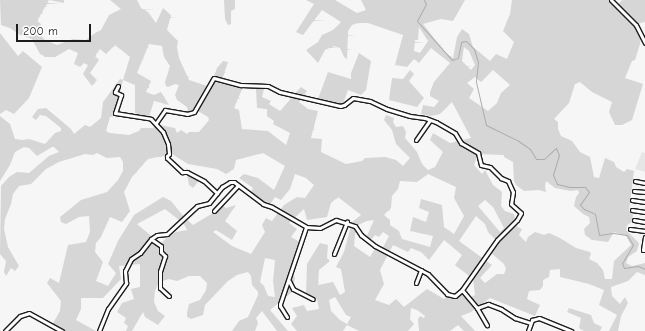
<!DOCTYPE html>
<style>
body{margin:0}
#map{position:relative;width:645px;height:331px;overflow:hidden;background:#f6f6f6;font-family:"Comic Neue",sans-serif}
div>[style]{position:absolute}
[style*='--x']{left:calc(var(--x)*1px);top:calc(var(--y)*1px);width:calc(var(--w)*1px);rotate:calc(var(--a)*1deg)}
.built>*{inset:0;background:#e6e6e6}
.green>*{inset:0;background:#d6d6d6}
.stream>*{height:1px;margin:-0.5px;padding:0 0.5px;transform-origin:0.5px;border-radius:0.5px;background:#acacac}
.roads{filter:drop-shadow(1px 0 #1c1c1c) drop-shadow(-1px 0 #1c1c1c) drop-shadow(0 1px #1c1c1c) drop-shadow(0 -1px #1c1c1c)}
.minor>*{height:3px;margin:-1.5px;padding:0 1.5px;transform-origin:1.5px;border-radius:1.5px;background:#fff}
span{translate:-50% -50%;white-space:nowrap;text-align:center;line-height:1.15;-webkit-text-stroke:3.5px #fff;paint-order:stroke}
.scale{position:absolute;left:16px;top:24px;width:75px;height:18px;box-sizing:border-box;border:2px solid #1c1c1c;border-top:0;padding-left:5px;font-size:12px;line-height:14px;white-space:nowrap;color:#1c1c1c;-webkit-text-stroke:3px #fff;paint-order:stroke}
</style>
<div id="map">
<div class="built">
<div style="clip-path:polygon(642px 152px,645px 153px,645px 172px,635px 169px)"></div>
</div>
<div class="green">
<div style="clip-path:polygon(evenodd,0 0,64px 0,64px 3px,49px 0,37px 21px,41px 24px,39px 33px,45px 40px,57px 45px,73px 39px,86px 40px,95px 33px,101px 30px,109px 15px,121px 9px,110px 0,137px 0,141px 8px,148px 12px,156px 23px,163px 8px,171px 15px,167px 30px,178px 41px,177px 47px,179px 58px,189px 80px,210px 87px,217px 68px,223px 61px,228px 62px,221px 83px,243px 87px,234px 108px,239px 110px,242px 129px,268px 131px,286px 145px,290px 133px,273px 124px,274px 121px,267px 116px,267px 109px,257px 108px,256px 89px,264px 89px,262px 97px,271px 101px,269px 104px,280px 111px,301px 87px,307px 91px,299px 102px,308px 109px,318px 111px,311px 138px,322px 139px,321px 152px,346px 164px,362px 161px,365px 158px,385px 157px,396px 160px,403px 166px,410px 158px,396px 144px,392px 130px,384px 120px,386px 115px,394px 118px,393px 122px,396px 127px,403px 126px,406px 132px,405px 138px,417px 152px,422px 164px,428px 170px,435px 167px,443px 152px,430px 140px,433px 133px,450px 143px,471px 138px,452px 102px,440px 114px,431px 116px,421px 114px,423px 105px,434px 107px,439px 101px,430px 96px,430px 92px,434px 82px,450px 63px,431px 48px,419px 63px,414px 59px,407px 67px,395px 65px,403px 35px,368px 23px,358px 23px,352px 25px,348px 31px,347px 59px,344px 57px,340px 48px,334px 46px,325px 50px,318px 63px,306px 50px,318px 42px,322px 35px,333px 30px,341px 22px,322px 10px,303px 35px,296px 32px,314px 4px,306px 0,335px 0,357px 13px,366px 10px,361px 0,465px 0,453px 21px,441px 19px,423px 24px,446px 53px,453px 58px,457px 37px,462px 29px,469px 34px,473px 47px,490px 61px,496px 54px,507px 59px,514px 42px,503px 31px,510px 14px,512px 0,611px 0,617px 6px,622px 0,645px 0,645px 22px,635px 24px,641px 37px,640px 44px,635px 60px,632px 61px,625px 78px,643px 84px,632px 120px,622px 125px,615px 125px,609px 112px,612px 102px,592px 92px,580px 82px,575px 84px,569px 103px,554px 119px,558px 122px,558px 129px,561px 136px,572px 141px,580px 152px,590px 157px,594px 177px,599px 178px,605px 158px,614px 162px,616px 167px,624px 172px,627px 169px,634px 171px,629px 211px,633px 213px,632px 222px,627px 225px,626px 230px,639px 243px,637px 251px,628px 257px,626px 263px,632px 266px,645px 263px,645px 275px,637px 272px,628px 281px,611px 287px,612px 296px,620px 304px,625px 297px,628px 303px,621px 316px,618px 331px,609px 331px,617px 315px,599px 305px,604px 290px,589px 284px,560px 277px,560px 269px,550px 270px,549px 277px,543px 280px,543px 286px,540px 290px,529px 291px,527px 299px,540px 305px,535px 316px,490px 298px,471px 312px,461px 316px,475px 331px,464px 331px,458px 325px,450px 331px,419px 331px,418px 319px,420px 316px,424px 318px,425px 316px,417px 310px,411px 308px,410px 319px,414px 324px,408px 331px,359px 331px,347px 325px,343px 331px,297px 331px,291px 324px,297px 316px,292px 308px,304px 305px,307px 311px,319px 309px,317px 299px,310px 300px,306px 294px,307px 264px,320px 243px,328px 245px,327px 258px,330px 261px,319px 270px,318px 285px,333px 282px,340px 295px,345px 292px,341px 269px,336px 267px,344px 252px,352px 222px,361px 215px,338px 197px,331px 203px,327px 217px,307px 220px,304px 209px,289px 223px,297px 229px,291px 237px,302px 243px,293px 271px,295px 279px,291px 293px,270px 310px,288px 331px,277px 331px,262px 311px,256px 318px,258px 323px,255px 331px,232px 331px,239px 321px,248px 317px,258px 295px,258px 292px,252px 285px,251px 276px,248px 272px,237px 275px,228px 281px,205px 305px,203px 315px,191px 319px,187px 317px,187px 313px,189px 304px,200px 300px,206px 290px,207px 283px,200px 276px,189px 276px,177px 281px,169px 279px,159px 282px,155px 291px,154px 302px,158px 311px,165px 316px,158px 325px,145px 317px,143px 312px,132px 331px,126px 331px,128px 326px,124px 323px,126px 318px,117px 312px,122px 303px,134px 299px,131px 289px,140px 287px,140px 264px,119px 266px,121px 279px,103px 298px,81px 298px,81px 309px,76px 320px,96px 331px,63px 331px,52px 325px,60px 311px,61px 301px,47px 283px,50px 278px,59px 283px,68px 245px,86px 242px,90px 232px,89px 216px,79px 217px,66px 224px,61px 222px,60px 217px,81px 200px,107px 192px,118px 180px,123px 171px,123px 162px,120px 157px,107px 158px,97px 153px,93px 155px,85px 154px,59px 162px,46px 169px,31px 184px,19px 186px,13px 194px,11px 204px,5px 219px,4px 229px,8px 247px,19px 266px,15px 271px,11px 268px,6px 276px,4px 272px,6px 261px,0 254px,1px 186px,9px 177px,17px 172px,29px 173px,49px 156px,59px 152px,54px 147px,52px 147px,37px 156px,29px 148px,24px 147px,15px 152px,10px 165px,0 181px,0 116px,10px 124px,15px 139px,22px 140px,29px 139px,45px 144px,55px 133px,61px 131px,61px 128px,46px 116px,40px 115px,36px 120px,32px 117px,38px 109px,46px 108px,71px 129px,74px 134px,85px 125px,90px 127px,101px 118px,103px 102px,120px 79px,123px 80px,130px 57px,115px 45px,106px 54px,100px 49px,95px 56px,99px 60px,90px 73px,97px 80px,92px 86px,83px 74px,88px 65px,84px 63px,80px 67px,74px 64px,78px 53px,69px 49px,55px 57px,46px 57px,40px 54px,32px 39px,20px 35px,10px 28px,1px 25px,0 0,419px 27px,428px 41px,420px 53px,414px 51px,415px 40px,418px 40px,419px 27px,0 0,149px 44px,162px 46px,164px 57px,170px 66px,165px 82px,166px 86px,168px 87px,175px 84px,179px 85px,175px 95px,177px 100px,187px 107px,188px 111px,198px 111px,208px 117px,209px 120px,199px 132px,189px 132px,187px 134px,181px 130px,177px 133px,175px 128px,160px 125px,152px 128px,141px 128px,139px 131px,129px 135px,110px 133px,106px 131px,110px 117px,114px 116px,123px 80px,135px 85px,135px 113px,149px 117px,154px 101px,169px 105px,161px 92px,154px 95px,146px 92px,151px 81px,137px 73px,149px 44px,0 0,464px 47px,469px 51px,475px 65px,471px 70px,462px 61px,464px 47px,0 0,493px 70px,510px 85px,501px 93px,497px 103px,488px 111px,469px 98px,474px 89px,467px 83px,475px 77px,481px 82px,493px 70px,0 0,263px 153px,285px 166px,274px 190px,258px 178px,244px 174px,239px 178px,253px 188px,250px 194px,269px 206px,275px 197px,281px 200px,290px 189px,295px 174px,306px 178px,314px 185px,305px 198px,297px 197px,284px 205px,272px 221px,266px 218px,262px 225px,265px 232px,251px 254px,232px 246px,213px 232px,216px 230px,232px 240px,237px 231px,225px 221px,236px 205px,226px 208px,221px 204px,213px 213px,193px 225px,184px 217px,171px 201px,163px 197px,134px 215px,118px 241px,108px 264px,116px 273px,108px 286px,96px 281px,103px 262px,95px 252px,96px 243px,101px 237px,110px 217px,122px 222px,130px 211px,124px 192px,132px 177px,148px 159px,172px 154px,188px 164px,217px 169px,226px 174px,234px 169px,236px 160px,263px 153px,0 0,478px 154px,504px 155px,504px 157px,513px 162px,514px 181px,516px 185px,524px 191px,539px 190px,546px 192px,545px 186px,546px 181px,555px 188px,571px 191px,578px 190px,579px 193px,576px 197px,574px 206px,583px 214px,589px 217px,590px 223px,584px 229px,585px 235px,592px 240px,608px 242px,614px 232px,626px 236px,631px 245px,614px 261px,612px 279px,605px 279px,603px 270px,597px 263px,589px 259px,591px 254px,590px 252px,576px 248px,560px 238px,549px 233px,544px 235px,535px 232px,528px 237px,526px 242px,519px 235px,522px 229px,516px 226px,514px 214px,505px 211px,501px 206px,502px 192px,493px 185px,485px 170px,482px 174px,474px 165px,478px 154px,0 0,428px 174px,456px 187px,454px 198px,464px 216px,454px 234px,444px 227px,442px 205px,421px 199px,419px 208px,429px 212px,426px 222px,413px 217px,410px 231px,433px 236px,430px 247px,402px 239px,399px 231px,390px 225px,390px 220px,384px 215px,391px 208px,392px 196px,398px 189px,400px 181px,417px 182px,428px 174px,0 0,485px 200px,493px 207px,504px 228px,500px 232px,478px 206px,485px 200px,0 0,165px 209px,184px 224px,187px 230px,176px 232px,167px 237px,161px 244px,137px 224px,165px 209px,0 0,476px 216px,485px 224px,488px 232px,498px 242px,491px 253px,504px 264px,506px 269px,504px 274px,497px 274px,485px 283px,480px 278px,492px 265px,459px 241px,476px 216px,0 0,374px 220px,366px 238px,370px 241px,375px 235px,379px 237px,383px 232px,389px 236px,383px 247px,377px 245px,370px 257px,354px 246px,355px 235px,358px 225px,367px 221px,374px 220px,0 0,444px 240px,462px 255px,455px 265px,473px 279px,475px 295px,469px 298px,459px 294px,449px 295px,444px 299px,427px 289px,404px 307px,396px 299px,389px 305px,375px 300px,384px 284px,380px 270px,393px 245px,408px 252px,411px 248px,421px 252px,429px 260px,444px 240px,0 0,265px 258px,275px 260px,273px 281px,275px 297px,268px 296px,264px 286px,260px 282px,265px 258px,0 0,335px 297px,346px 315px,351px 317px,347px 324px,340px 320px,331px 311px,329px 300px,335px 297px)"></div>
<div style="clip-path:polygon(224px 0,235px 0,235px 9px,231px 11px,231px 24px,228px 25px,225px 19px)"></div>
<div style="clip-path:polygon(0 33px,18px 56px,23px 51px,42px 67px,29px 98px,14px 114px,6px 110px,0 114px)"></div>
<div style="clip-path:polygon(359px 53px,371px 61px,366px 90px,361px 95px,348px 90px,343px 104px,341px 105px,318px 99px,328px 72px,351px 79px,351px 73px)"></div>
<div style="clip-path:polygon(410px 70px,414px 74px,409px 81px,424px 98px,417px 107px,389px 100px,392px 78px,403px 79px)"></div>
<div style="clip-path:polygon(186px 168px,201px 178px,193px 188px,189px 185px)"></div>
<div style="clip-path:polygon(569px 308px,591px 315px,594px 323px,602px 327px,600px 331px,584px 331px,579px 328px,581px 318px,567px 312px)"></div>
</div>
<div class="stream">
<div style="--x:424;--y:0;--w:4;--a:63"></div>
<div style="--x:426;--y:4;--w:19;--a:118"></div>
<div style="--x:417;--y:21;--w:52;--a:48.1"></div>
<div style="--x:452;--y:60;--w:6;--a:-18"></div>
<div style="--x:458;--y:58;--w:16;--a:-79"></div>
<div style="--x:461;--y:42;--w:5;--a:-11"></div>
<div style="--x:466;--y:41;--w:11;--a:45"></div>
<div style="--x:474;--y:49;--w:14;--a:73"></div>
<div style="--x:478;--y:62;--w:20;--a:96"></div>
<div style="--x:476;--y:82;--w:44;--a:76.9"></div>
<div style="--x:486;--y:125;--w:34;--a:26"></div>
<div style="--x:517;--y:140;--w:16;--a:35"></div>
<div style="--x:530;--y:149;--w:12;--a:59"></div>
<div style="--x:536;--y:159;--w:8;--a:0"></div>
<div style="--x:544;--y:159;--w:16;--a:-43"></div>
<div style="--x:556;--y:148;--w:8;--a:67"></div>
<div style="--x:559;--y:155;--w:21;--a:107"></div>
<div style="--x:553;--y:175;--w:10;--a:66"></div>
<div style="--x:557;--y:184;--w:13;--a:13"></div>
<div style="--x:570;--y:187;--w:15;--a:0"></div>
<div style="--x:585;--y:187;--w:6;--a:51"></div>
<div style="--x:589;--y:192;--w:16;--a:125"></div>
<div style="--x:580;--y:205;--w:6;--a:45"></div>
<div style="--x:584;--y:209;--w:12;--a:24"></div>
<div style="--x:595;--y:214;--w:21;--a:79"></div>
<div style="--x:599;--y:235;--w:14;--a:-8"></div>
<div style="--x:613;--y:233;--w:14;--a:8"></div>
<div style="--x:627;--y:235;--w:12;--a:59"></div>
<div style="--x:633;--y:245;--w:21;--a:121"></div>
<div style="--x:622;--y:263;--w:5;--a:68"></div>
<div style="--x:624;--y:268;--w:14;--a:-8"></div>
<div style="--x:638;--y:266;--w:8;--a:23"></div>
</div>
<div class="roads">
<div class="minor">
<div style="--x:611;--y:0;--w:35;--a:45"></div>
<div style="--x:636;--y:25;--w:20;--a:63"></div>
<div style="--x:118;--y:86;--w:7;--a:117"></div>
<div style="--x:115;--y:92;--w:7;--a:27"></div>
<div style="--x:121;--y:95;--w:19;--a:108"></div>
<div style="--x:115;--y:113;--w:36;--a:9"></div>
<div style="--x:151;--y:119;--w:18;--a:47"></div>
<div style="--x:163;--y:132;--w:13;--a:67"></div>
<div style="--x:168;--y:144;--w:10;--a:84"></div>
<div style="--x:169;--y:154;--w:3;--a:135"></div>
<div style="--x:167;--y:156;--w:2;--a:90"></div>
<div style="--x:167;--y:158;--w:21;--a:43"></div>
<div style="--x:182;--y:172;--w:5;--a:0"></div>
<div style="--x:187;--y:172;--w:19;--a:28"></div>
<div style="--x:204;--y:181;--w:18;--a:43"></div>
<div style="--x:156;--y:123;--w:16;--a:-55"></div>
<div style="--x:165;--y:110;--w:22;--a:10"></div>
<div style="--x:187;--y:114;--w:7;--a:-16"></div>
<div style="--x:194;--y:112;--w:39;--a:-60"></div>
<div style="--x:214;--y:78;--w:28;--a:15"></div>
<div style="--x:241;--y:85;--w:27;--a:2"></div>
<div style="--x:268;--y:86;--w:13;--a:27"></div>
<div style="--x:280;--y:92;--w:62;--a:13.1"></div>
<div style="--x:340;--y:106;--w:4;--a:-14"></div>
<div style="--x:344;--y:105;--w:11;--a:-38"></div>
<div style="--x:353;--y:98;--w:17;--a:10"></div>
<div style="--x:370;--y:101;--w:19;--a:25"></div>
<div style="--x:387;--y:109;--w:24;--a:17"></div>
<div style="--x:410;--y:116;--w:15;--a:8"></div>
<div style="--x:425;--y:118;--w:12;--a:20"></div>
<div style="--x:436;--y:122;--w:22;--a:30"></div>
<div style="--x:455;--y:133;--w:12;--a:59"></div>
<div style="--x:461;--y:143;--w:20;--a:30"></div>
<div style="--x:478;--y:153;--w:12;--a:76"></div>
<div style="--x:481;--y:165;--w:9;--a:13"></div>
<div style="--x:490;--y:167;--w:16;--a:45"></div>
<div style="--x:501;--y:178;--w:8;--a:23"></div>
<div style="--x:508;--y:181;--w:12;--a:66"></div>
<div style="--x:513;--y:192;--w:12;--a:99"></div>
<div style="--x:511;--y:204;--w:13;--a:42"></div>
<div style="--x:521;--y:213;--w:8;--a:120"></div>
<div style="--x:517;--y:220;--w:28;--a:135"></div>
<div style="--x:497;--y:240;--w:61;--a:125"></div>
<div style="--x:416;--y:140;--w:24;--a:-55"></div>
<div style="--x:635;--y:181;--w:10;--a:11"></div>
<div style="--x:634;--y:191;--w:11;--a:5"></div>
<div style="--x:632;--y:200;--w:13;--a:9"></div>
<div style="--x:632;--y:210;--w:13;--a:9"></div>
<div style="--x:214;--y:211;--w:35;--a:-47"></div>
<div style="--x:634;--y:220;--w:11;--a:10"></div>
<div style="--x:630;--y:229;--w:15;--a:8"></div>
<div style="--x:645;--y:237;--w:13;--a:99"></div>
<div style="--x:643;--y:250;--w:2;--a:0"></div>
<div style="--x:151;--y:239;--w:12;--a:35"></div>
<div style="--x:161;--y:246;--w:6;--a:90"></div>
<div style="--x:161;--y:252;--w:6;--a:45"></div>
<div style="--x:165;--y:256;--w:16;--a:108"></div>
<div style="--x:160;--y:271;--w:17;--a:90"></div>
<div style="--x:160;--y:288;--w:12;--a:42"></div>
<div style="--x:334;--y:254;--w:35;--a:-68"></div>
<div style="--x:289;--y:281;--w:9;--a:63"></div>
<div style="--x:293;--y:289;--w:22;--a:27"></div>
<div style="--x:416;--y:283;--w:14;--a:-69"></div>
<div style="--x:477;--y:308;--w:20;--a:60"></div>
<div style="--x:287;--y:317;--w:13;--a:-122"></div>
<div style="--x:280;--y:306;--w:2;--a:-90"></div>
<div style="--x:280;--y:304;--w:81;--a:-71.3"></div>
<div style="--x:5;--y:331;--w:21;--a:-45"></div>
<div style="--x:20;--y:316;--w:9;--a:-18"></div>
<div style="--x:29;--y:313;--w:38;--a:29"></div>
<div style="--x:99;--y:331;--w:24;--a:-68"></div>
<div style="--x:108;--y:309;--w:32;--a:-55"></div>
<div style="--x:126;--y:283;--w:12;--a:-95"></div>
<div style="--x:125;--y:271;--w:13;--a:-63"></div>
<div style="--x:131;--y:259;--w:11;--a:-34"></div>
<div style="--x:140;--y:253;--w:18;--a:-52"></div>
<div style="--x:151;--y:239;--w:7;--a:-34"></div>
<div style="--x:157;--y:235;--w:10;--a:-6"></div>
<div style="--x:167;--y:234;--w:41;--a:-43"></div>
<div style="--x:197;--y:206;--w:12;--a:-14"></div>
<div style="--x:209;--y:203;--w:21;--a:-51"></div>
<div style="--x:222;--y:187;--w:9;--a:-32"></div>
<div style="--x:230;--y:182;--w:4;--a:0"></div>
<div style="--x:234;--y:182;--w:36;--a:37"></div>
<div style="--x:263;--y:204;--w:9;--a:18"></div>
<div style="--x:272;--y:207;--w:39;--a:30"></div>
<div style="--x:306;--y:227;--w:14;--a:4"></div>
<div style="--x:320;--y:228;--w:18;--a:-27"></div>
<div style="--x:336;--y:220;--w:20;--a:18"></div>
<div style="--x:355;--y:226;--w:11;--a:56"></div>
<div style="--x:361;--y:235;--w:18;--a:38"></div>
<div style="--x:375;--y:246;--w:60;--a:27.8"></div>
<div style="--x:428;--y:274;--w:28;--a:46"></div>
<div style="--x:447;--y:294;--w:8;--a:14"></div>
<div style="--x:455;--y:296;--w:9;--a:-41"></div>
<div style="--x:462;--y:290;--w:23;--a:50"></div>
<div style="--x:477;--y:308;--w:12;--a:-20"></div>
<div style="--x:488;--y:304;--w:14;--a:21"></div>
<div style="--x:501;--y:309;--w:17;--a:33"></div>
<div style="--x:515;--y:318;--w:16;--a:18"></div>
<div style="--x:528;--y:331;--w:12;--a:-70"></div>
<div style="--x:532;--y:320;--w:7;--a:-16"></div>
<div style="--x:539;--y:318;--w:35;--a:22"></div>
</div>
</div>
<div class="scale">200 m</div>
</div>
